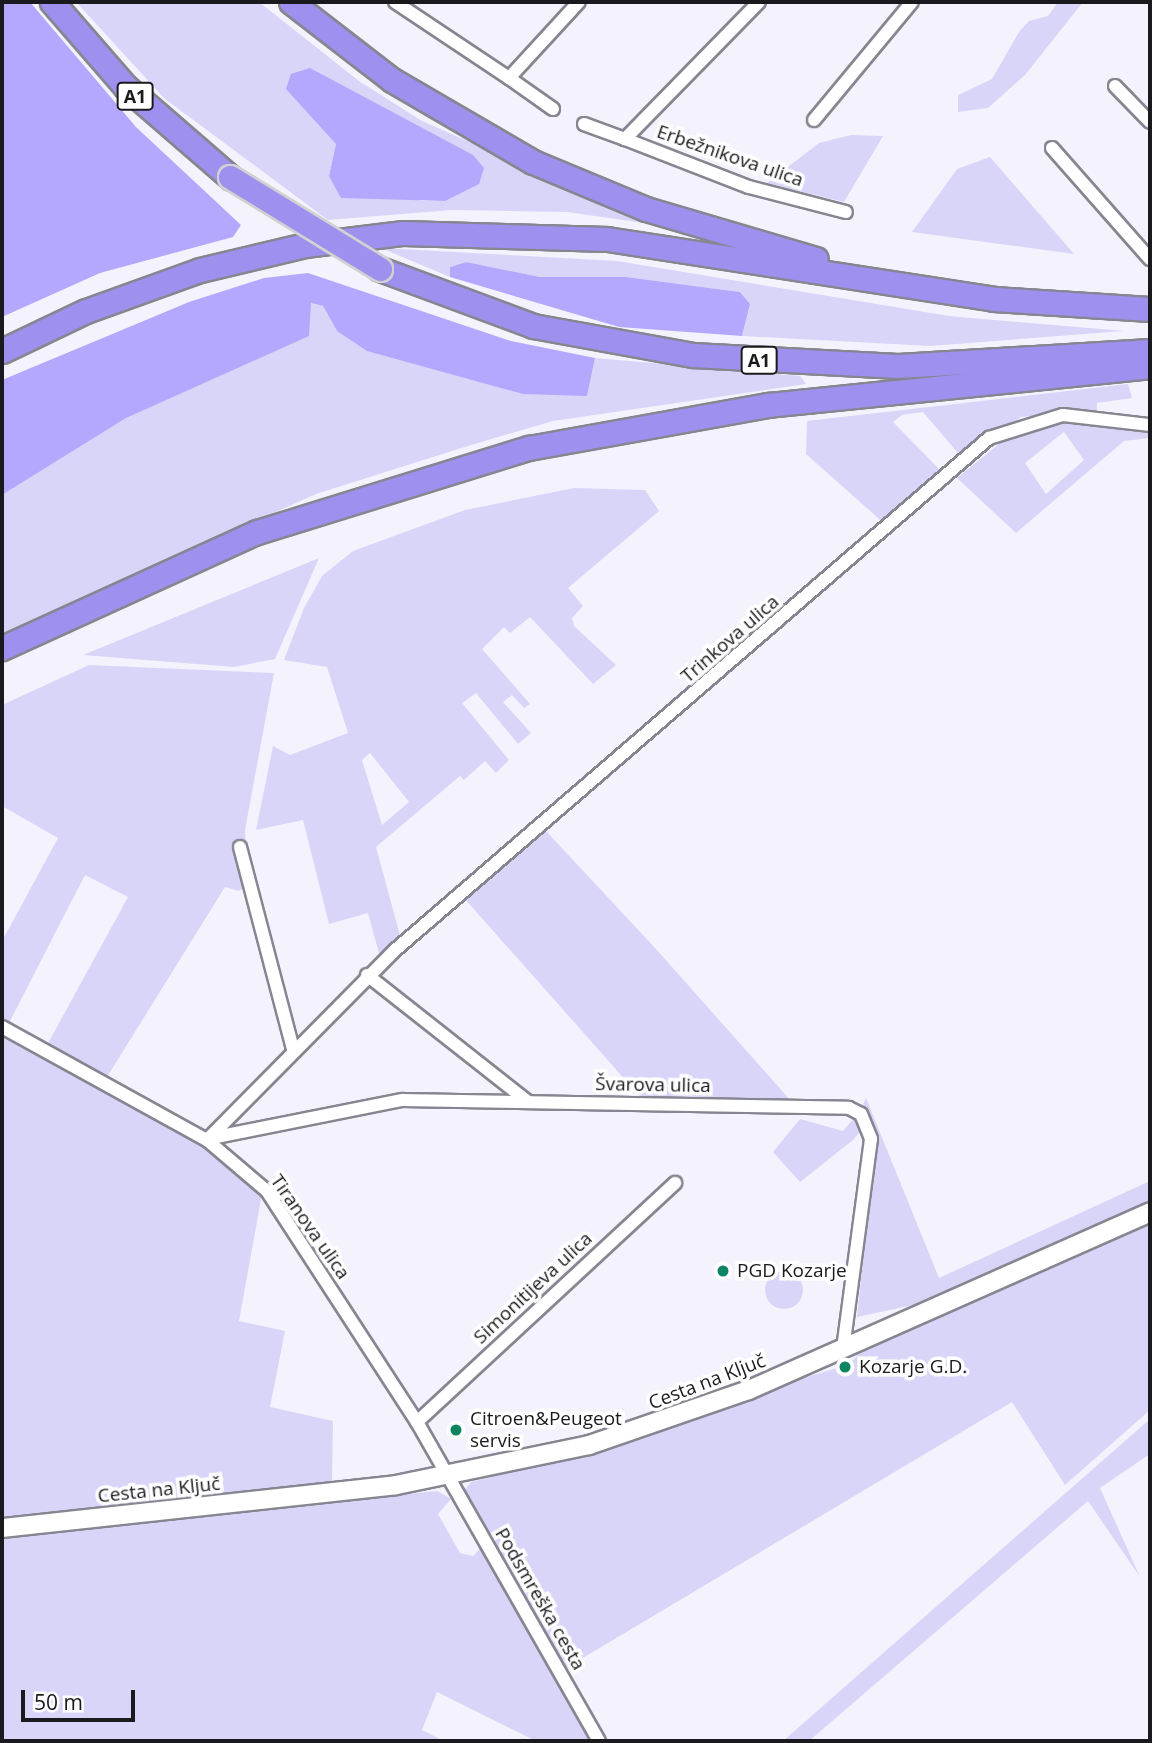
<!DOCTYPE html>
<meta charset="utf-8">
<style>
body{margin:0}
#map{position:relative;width:1152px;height:1743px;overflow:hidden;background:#f4f3fd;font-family:"Open Sans",sans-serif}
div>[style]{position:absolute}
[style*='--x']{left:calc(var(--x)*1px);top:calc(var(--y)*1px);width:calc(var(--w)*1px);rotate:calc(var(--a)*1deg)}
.green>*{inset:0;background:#d8d5f9}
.round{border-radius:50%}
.forest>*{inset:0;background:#b3a8fe}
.roads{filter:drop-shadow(2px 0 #868691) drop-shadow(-2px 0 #868691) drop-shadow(0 2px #868691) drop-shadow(0 -2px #868691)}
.street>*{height:12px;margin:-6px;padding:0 6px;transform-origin:6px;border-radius:6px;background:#fff}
.secondary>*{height:18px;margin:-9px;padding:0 9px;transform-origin:9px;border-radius:9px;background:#fff}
.highway>*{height:23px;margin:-11.5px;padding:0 11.5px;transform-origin:11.5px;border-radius:11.5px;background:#9d90ee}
.bridges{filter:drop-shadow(2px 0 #d1d1d2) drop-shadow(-2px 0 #d1d1d2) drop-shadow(0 2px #d1d1d2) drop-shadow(0 -2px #d1d1d2)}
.highway-bridge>*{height:23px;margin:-11.5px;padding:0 11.5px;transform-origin:11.5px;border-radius:11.5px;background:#9d90ee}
.dots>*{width:19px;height:19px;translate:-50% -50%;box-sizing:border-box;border:4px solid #fff;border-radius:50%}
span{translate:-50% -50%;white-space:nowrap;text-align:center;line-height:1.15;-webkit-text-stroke:7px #fff;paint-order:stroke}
.shield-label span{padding:2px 5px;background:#fff;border:2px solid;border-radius:5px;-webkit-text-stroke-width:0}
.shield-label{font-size:18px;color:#1a1a1e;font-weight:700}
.street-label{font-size:19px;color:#1a1a1e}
.poi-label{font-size:19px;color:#1a1a1e}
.left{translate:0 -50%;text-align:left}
.frame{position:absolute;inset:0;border:4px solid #1a1a1e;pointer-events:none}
.scale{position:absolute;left:21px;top:1690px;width:114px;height:32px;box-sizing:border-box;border:4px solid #1a1a1e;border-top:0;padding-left:9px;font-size:21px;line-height:24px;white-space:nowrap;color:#1a1a1e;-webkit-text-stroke:5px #fff;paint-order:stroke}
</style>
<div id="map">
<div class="green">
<div style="clip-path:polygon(evenodd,76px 2px,259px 2px,359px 81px,422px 121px,658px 225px,567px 212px,452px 210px,328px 220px,165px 99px,76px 2px,307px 108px,445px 201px,422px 201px,329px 176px,336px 144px,307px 108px)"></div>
<div style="clip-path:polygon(1058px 2px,1083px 2px,1025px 75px,988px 108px,958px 112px,958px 95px,992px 79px,1019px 32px,1029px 21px,1048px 16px)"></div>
<div style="clip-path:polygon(851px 135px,883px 136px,844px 202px,767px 183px,819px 143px)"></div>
<div style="clip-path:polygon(990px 157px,1074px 254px,912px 232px,957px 169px)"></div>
<div style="clip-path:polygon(381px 248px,617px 261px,949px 316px,1124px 331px,930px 346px,742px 336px,750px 304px,740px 292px,626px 277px,540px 277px,466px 262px,450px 267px,450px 277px)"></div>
<div style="clip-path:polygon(310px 303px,323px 306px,337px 331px,587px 396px,595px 358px,800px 376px,806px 384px,553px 421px,471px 445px,316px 494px,2px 635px,2px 495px)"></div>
<div style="clip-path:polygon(1128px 384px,1132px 398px,1097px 403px,1097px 410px,1021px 417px,973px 452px,968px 447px,958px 453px,923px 412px,902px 415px,893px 422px,943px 473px,887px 526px,806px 454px,807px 421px)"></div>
<div style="clip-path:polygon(evenodd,1066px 421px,1150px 430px,1150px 438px,1124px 441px,1016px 533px,957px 478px,1009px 436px,1066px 421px,1064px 432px,1084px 460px,1046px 494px,1025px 463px,1064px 432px)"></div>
<div style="clip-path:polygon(evenodd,574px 488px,645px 490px,659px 511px,568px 588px,583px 606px,572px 618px,574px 626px,616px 665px,593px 684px,530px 617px,510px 633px,504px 627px,482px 649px,530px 704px,524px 708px,512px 695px,503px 702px,531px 733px,518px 744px,476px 693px,462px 703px,509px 760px,496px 773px,485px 761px,464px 780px,460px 776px,376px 847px,401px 939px,380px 957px,368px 913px,329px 924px,303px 820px,256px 830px,273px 746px,290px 755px,348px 733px,327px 667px,284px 660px,304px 608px,322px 576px,353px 551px,465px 510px,574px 488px,370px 753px,409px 802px,382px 825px,362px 760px,370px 753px)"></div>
<div style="clip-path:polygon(319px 558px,275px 659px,234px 667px,83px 655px)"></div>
<div style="clip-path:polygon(89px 665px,274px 673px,245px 830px,247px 885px,239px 891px,225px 887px,107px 1077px,47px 1045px,128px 897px,85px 875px,9px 1023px,2px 1019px,2px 941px,58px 838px,2px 806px,2px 705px)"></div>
<div style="clip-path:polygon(546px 831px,656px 949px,791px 1101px,644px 1101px,464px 898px)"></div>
<div style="clip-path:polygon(2px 1037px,201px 1146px,262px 1194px,239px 1321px,285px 1331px,270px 1407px,333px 1421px,332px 1483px,2px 1518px)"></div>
<div style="clip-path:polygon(866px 1098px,939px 1278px,1150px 1181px,1150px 1201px,918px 1304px,857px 1317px,876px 1143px,861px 1110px)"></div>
<div style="clip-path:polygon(854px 1118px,862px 1129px,853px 1140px,800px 1182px,773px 1152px,800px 1119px,843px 1131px)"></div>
<div style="clip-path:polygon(1150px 1223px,1150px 1410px,1065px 1485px,1012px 1402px,566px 1668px,463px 1492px,471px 1482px,642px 1439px,784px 1384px,837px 1368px,842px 1373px,861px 1351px)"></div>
<div class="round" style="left:765px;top:1271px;width:38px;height:38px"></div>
<div style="clip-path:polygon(1150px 1419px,1150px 1454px,1100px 1488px,1140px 1577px,1088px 1501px,809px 1741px,783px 1741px)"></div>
<div style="clip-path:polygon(437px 1491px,451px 1499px,438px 1514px,460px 1553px,473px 1556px,482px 1547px,593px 1741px,536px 1741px,437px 1692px,422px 1730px,444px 1741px,2px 1741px,2px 1537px)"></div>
</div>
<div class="forest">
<div style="clip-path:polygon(2px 2px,30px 2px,136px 127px,241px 225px,233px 237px,100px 273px,2px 317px)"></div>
<div style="clip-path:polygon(310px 68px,473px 155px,484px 168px,479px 184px,445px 201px,341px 198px,329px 176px,336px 144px,286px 89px,291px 74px)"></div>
<div style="clip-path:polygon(466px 262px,540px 277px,626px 277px,740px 292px,750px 304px,742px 336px,619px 327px,450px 277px,450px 267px)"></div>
<div style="clip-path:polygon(308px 273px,511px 341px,595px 358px,587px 396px,523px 394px,367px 351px,337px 331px,323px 306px,311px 303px,309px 336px,126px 418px,2px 495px,2px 380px,189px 302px,264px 278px)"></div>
</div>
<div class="roads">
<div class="street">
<div style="--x:395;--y:2;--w:137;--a:33.7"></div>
<div style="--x:759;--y:2;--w:192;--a:134.4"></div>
<div style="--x:625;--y:139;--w:133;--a:21.2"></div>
<div style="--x:749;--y:187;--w:100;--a:14.5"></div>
<div style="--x:1115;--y:86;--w:50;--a:45.8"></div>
<div style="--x:553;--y:109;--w:54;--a:-144.8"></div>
<div style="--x:509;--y:78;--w:103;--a:-47.4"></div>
<div style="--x:814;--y:120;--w:153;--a:-50.3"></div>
<div style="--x:584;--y:124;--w:44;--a:20.1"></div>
<div style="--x:1052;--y:148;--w:148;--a:48.6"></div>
<div style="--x:240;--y:847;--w:209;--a:75.3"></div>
<div style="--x:367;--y:975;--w:204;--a:38.2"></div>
<div style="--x:2;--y:1027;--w:234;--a:28.9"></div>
<div style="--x:207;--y:1140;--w:79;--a:40.4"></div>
<div style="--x:267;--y:1191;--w:275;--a:57"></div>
<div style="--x:417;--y:1422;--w:367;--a:60.3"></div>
<div style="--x:211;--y:1138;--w:195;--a:-11.3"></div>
<div style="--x:402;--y:1100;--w:447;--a:1"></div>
<div style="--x:849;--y:1108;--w:13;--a:27"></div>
<div style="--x:861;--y:1114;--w:27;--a:68"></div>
<div style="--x:871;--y:1139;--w:212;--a:97.6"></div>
<div style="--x:207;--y:1140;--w:266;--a:-45.3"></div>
<div style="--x:394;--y:951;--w:786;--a:-40.77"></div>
<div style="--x:989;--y:438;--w:77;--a:-17.3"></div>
<div style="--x:1063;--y:415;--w:88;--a:6.6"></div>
<div style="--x:417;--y:1422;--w:352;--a:-42.8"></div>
</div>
<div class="secondary">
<div style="--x:2;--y:1528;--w:396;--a:-6.2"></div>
<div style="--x:396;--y:1485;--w:197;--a:-11.7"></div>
<div style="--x:589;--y:1445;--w:169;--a:-19"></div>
<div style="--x:749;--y:1390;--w:439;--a:-23.9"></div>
</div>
<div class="highway">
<div style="--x:52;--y:2;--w:113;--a:49"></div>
<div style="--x:126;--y:87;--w:138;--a:40.9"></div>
<div style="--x:291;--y:2;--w:128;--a:37.7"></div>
<div style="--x:392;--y:80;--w:163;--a:30.2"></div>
<div style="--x:533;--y:162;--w:122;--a:22.6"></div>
<div style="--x:646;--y:209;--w:177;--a:16.4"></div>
<div style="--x:380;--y:269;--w:163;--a:20.4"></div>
<div style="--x:533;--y:326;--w:163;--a:10.3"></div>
<div style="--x:693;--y:355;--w:205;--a:3.1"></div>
<div style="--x:898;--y:366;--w:252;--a:-3.4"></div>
<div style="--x:2;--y:351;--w:93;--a:-25.5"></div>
<div style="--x:86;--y:311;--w:121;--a:-19.8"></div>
<div style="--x:200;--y:270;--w:108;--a:-13.4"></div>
<div style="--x:305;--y:245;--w:99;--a:-7"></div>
<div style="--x:403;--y:233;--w:204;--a:1.7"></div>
<div style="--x:607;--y:239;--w:392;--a:8.8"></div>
<div style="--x:994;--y:299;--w:156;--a:3.7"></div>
<div style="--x:2;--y:648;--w:280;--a:-24.5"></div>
<div style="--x:257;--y:532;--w:285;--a:-17.2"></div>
<div style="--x:529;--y:448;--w:243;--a:-10.2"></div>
<div style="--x:768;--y:405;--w:384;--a:-5.8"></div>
</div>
</div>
<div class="bridges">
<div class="highway-bridge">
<div style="--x:230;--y:177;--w:176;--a:31.5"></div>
</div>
</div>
<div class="dots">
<div style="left:723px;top:1271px;background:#0e8464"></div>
<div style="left:845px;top:1367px;background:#0e8464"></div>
<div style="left:456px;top:1430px;background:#0e8464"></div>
</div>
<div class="shield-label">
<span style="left:135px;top:96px">A1</span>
<span style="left:759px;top:360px">A1</span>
</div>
<div class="street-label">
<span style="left:730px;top:156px;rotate:19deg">Erbežnikova ulica</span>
<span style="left:730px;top:639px;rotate:-41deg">Trinkova ulica</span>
<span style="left:653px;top:1085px;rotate:1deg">Švarova ulica</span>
<span style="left:310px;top:1227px;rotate:55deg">Tiranova ulica</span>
<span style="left:533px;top:1288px;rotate:-43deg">Simonitijeva ulica</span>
<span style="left:707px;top:1382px;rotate:-21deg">Cesta na Ključ</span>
<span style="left:159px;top:1490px;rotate:-6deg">Cesta na Ključ</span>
<span style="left:540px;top:1599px;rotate:60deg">Podsmreška cesta</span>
</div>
<div class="poi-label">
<span class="left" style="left:737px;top:1271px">PGD Kozarje</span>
<span class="left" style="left:859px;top:1367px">Kozarje G.D.</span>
<span class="left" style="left:470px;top:1430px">Citroen&amp;Peugeot<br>servis</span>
</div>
<div class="frame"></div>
<div class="scale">50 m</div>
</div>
